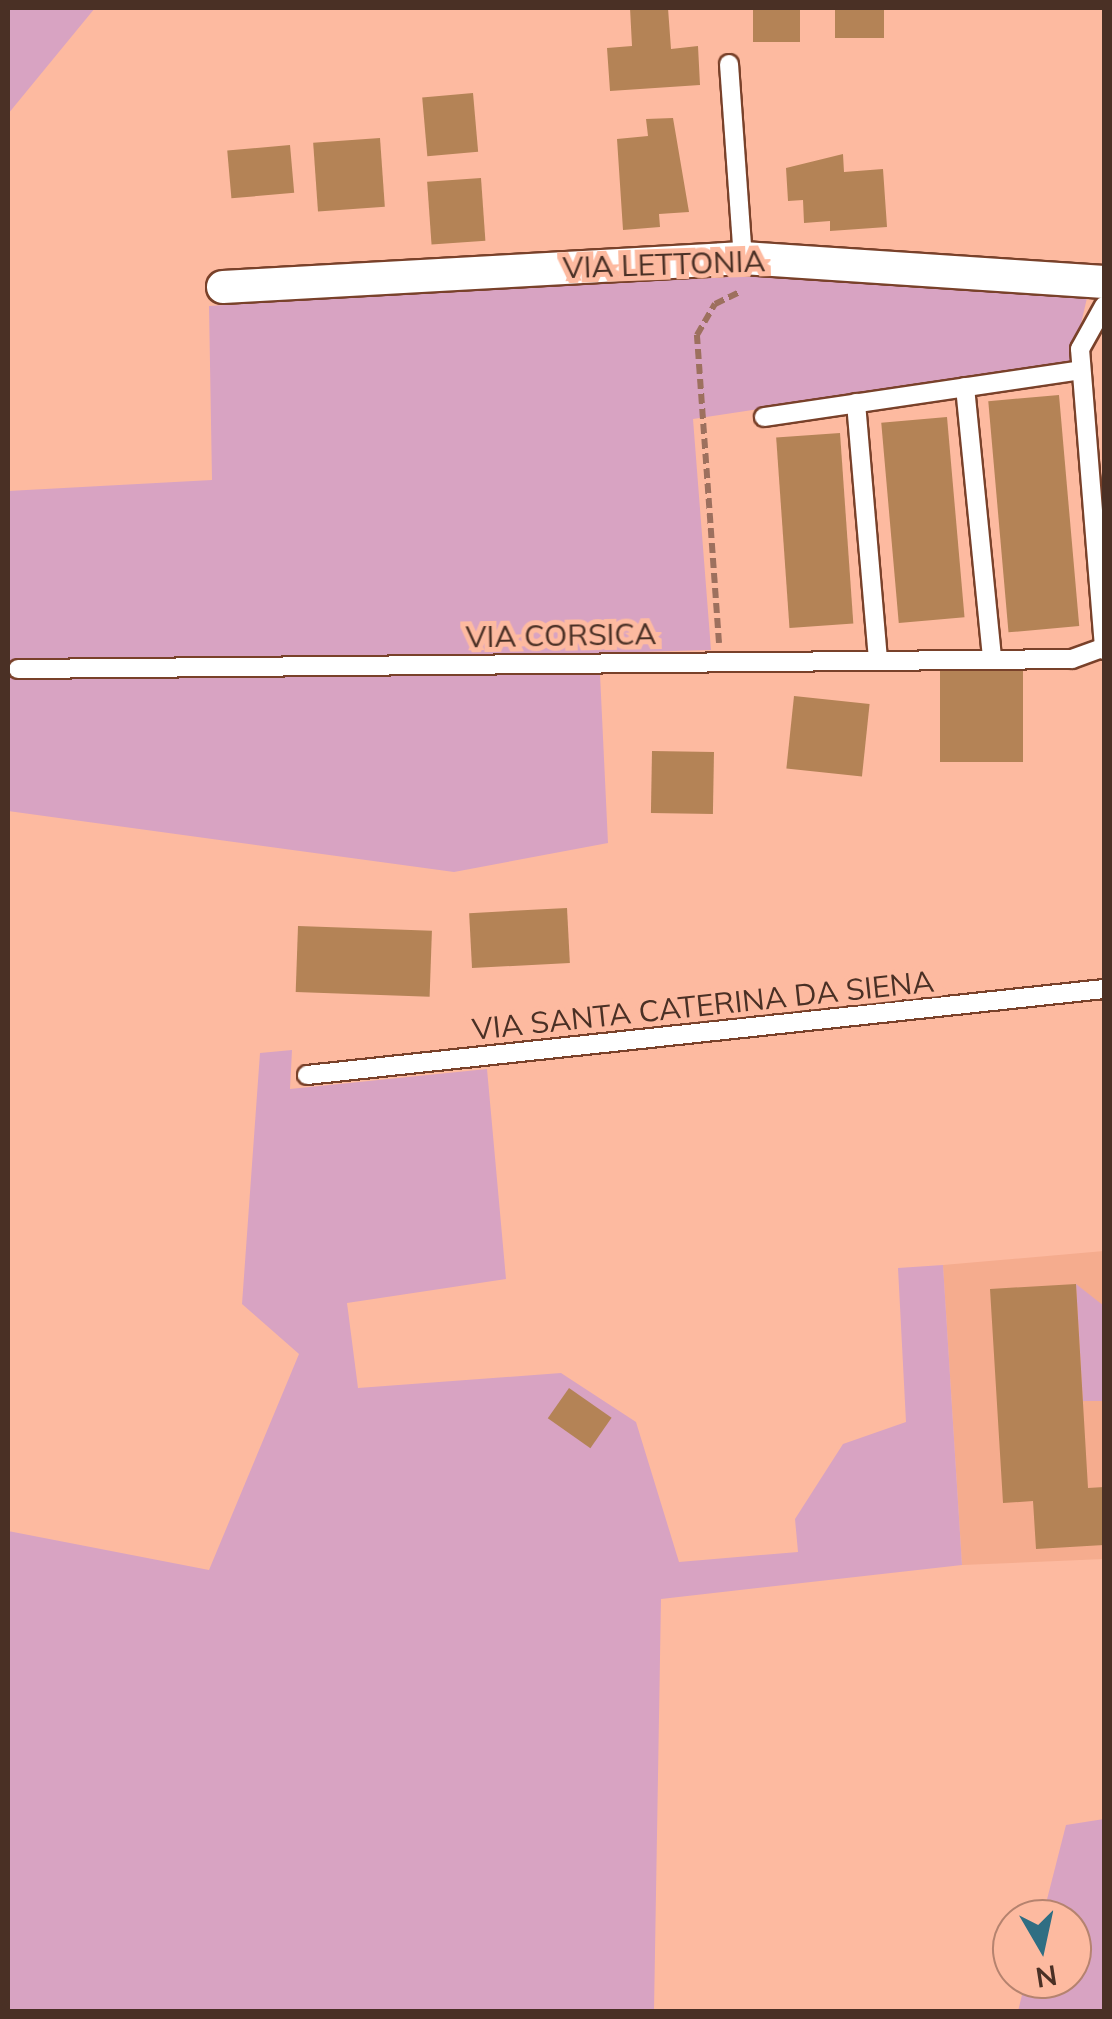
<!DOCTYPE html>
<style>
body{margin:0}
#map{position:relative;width:1112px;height:2019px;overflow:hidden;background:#fdbaa0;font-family:Mulish,sans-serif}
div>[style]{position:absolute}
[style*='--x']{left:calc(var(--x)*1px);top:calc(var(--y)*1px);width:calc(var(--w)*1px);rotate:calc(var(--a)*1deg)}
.built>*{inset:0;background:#f5ac8e}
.green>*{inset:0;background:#d8a3c2}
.building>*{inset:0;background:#b48356;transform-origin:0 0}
.path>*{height:6px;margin-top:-3px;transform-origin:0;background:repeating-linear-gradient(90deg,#9d705e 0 10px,transparent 0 15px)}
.roads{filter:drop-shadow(2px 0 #79412a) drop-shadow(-2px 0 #79412a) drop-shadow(0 2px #79412a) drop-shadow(0 -2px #79412a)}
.service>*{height:18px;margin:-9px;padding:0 9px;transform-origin:9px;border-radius:9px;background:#fff}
.minor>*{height:32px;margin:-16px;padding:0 16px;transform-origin:16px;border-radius:16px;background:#fff}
span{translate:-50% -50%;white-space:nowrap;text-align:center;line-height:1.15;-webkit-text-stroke:10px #fdbaa0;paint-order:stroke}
.street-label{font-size:30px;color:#4a3025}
.frame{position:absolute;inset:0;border:10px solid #4a3025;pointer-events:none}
.north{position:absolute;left:992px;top:1899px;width:100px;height:100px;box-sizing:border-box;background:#fdbaa0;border:2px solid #b5836f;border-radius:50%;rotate:171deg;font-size:28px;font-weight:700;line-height:40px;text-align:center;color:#4a3025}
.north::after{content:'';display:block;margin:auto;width:35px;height:45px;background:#2f6e83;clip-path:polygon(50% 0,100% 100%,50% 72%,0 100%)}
</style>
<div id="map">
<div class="built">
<div style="clip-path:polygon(1104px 1251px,1104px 1559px,962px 1565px,943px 1265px)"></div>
</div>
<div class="green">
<div style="clip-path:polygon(8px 8px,95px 8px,8px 114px)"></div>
<div style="clip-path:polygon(743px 273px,1087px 298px,1072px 362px,693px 419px,711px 650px,599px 653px,608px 843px,454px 872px,8px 811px,8px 491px,212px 480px,209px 306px)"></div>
<div style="clip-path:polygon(292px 1050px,290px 1089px,487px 1069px,506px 1279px,347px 1303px,358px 1388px,561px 1373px,636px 1422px,679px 1562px,798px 1552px,795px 1519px,843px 1444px,906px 1422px,898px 1268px,943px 1265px,962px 1565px,661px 1599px,654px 2011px,8px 2011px,8px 1531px,209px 1570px,299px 1354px,242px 1304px,260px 1053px)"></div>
<div style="clip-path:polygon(1076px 1284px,1104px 1306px,1104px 1401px,1083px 1401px)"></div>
<div style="clip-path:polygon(1104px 1819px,1104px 2011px,1018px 2011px,1026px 1979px,1072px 1979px,1072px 1919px,1042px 1919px,1066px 1825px)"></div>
</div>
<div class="building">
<div style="clip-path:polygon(630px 8px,668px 8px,671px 49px,698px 46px,700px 85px,610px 91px,607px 48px,632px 46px)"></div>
<div style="left:753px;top:8px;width:47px;height:34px"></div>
<div style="left:835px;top:8px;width:49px;height:30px"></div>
<div style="left:473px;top:93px;width:59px;height:51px;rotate:85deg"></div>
<div style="clip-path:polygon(673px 118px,689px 212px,659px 214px,660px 227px,623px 230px,617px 139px,648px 136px,646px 119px)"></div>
<div style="left:380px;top:138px;width:69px;height:67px;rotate:86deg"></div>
<div style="left:290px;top:145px;width:48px;height:63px;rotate:85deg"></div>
<div style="clip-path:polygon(843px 154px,844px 172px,883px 169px,887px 227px,830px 231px,830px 221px,804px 223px,803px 200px,788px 201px,786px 168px)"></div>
<div style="left:481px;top:178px;width:63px;height:54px;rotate:86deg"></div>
<div style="left:1059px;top:395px;width:232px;height:71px;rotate:85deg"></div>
<div style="left:947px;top:417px;width:201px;height:66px;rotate:85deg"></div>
<div style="left:840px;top:433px;width:191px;height:64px;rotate:86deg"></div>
<div style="left:1023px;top:666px;width:96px;height:83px;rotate:90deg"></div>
<div style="left:794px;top:696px;width:76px;height:73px;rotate:6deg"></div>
<div style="left:652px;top:751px;width:62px;height:62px;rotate:1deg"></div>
<div style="left:567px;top:908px;width:55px;height:98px;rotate:87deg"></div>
<div style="left:298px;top:926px;width:134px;height:66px;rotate:2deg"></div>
<div style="clip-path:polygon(1076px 1284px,1088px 1488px,1104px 1487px,1104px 1545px,1036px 1549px,1033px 1501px,1003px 1503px,990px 1289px)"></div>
<div style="left:569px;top:1388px;width:52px;height:37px;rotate:35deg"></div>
</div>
<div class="path">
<div style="--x:719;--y:643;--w:309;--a:-94.1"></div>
<div style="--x:697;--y:335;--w:36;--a:-60"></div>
<div style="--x:715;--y:304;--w:28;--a:-26"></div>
</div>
<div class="roads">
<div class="service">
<div style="--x:729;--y:64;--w:195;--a:85.9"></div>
<div style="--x:1104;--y:306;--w:49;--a:119.2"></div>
<div style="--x:1080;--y:349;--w:302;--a:85.4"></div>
<div style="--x:965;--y:387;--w:271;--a:84.3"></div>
<div style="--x:856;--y:403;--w:257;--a:85.1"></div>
<div style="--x:764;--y:417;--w:320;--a:-8.4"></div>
<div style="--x:18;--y:669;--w:1054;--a:-0.54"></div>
<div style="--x:1072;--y:659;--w:33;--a:-20"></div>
<div style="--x:307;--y:1075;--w:802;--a:-6.16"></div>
</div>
<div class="minor">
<div style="--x:223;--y:287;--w:521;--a:-3.19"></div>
<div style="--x:743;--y:258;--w:362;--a:3.8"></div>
</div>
</div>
<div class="street-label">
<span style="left:664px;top:264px;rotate:-2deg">VIA LETTONIA</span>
<span style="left:561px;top:635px;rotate:-1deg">VIA CORSICA</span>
<span style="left:703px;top:1005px;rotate:-6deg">VIA SANTA CATERINA DA SIENA</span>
</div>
<div class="frame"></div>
<div class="north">N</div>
</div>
